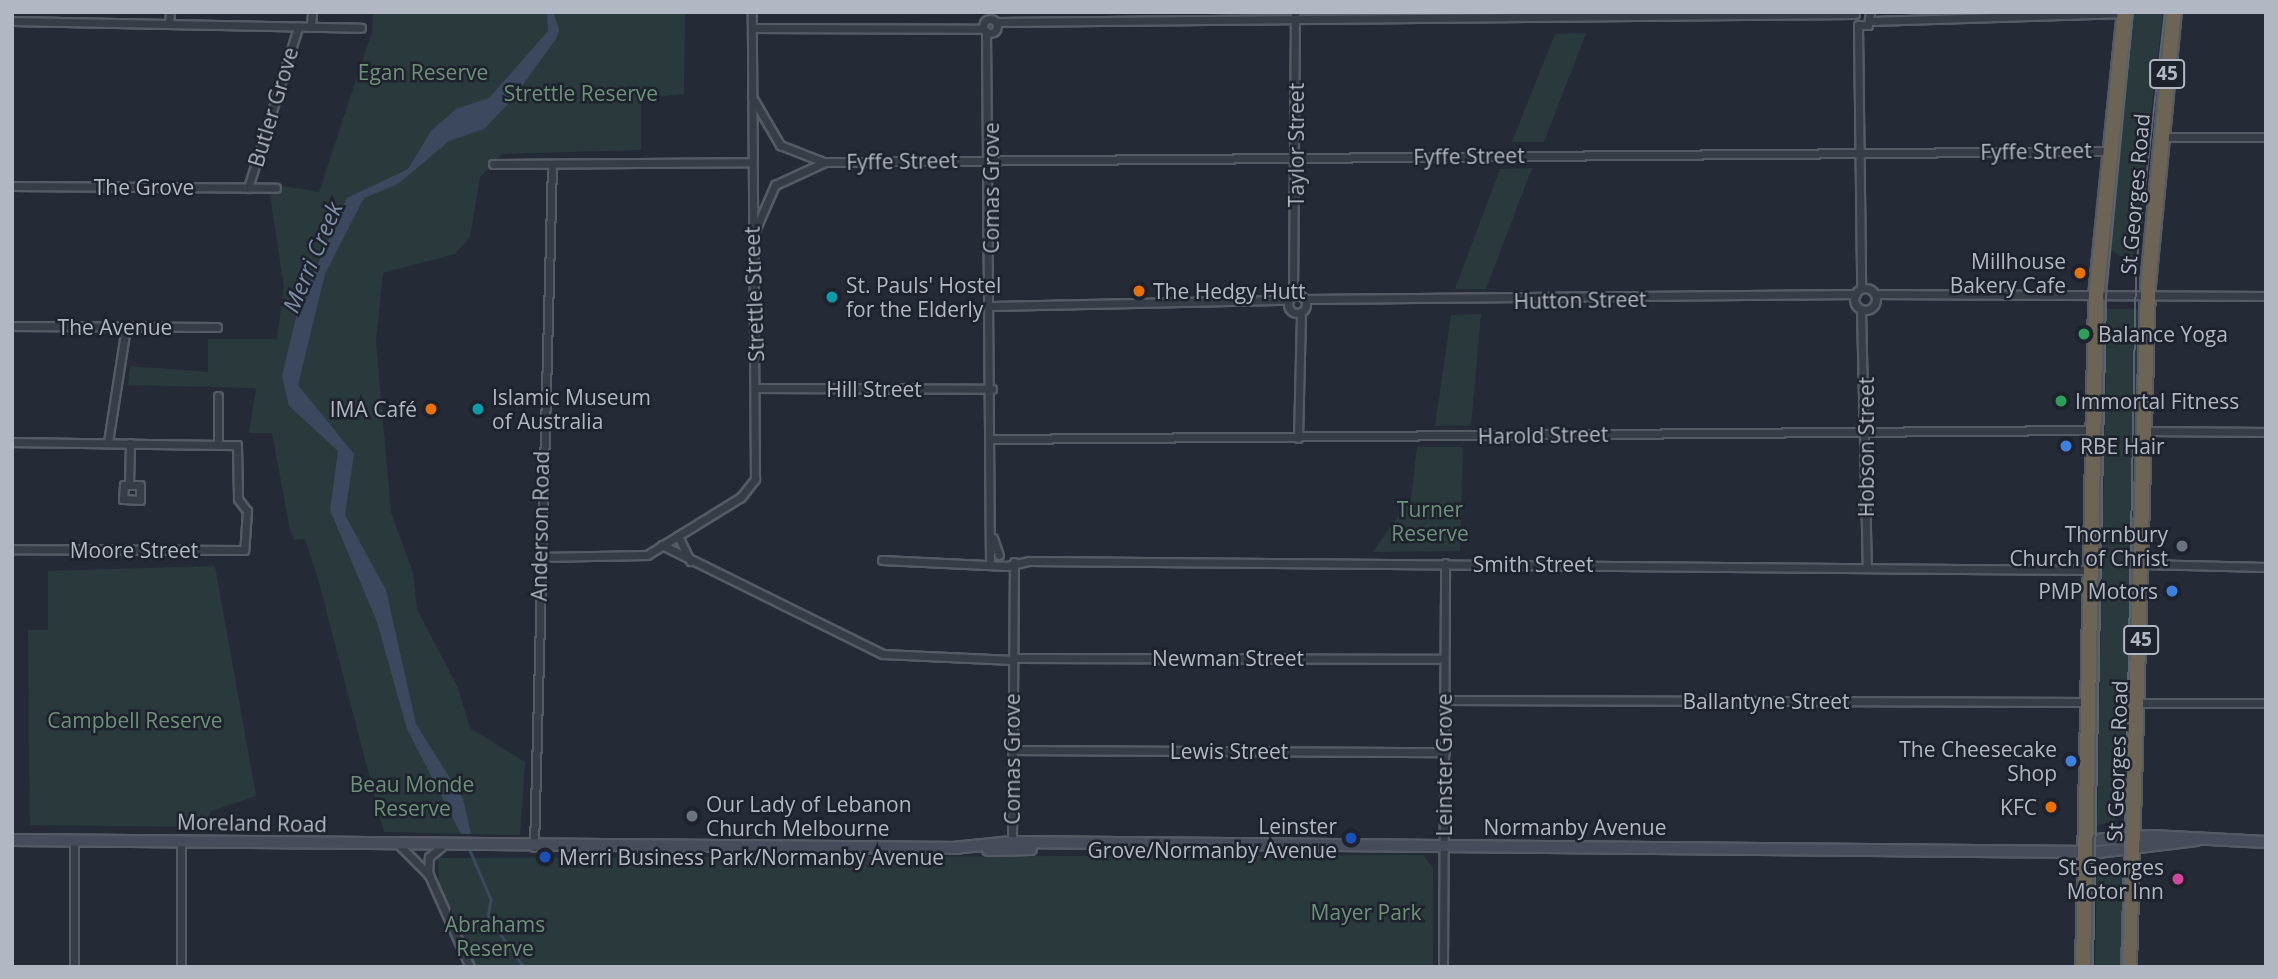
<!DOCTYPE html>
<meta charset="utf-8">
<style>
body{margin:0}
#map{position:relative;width:2278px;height:979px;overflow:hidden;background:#242b37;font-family:"Open Sans",sans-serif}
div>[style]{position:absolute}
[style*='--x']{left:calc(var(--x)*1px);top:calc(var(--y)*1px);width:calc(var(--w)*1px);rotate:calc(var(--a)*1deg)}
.green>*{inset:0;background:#2a3a3c;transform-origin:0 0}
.water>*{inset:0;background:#3b485e}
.stream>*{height:2.5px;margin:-1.25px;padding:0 1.25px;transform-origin:1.25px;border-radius:1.25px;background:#3b485e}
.roads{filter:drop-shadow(2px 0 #555b65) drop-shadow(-2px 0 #555b65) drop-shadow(0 2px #555b65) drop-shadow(0 -2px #555b65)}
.street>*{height:7px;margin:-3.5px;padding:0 3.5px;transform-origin:3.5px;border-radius:3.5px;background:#373d47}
.street>.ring{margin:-3.5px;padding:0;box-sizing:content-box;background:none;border:7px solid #373d47;border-radius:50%}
.secondary>*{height:10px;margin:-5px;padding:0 5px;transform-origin:5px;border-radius:5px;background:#464c5a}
.highway>*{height:14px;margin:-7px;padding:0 7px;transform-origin:7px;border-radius:7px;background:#6c6555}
.tram>*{height:2px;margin:-1px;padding:0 1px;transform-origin:1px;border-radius:1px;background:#5c6370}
.dots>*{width:19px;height:19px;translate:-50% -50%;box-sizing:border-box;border:4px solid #1d222c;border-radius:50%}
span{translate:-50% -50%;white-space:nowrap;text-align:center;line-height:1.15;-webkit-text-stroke:5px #1d222c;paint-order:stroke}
.shield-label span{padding:2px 5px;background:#1d222c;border:2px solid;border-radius:5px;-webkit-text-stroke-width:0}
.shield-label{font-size:19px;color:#b2b8c3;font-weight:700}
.park-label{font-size:21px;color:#6c9178}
.street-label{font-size:21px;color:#b2b8c3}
.poi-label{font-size:21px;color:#b2b8c3}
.right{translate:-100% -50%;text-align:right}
.left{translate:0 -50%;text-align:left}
.water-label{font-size:23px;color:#7d8da8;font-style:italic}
.frame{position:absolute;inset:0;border:14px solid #b2b8c3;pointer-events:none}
</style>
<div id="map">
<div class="green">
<div style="clip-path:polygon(373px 12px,685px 12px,684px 94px,641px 98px,641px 150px,502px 154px,480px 177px,470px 237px,455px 254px,383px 273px,376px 341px,391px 512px,413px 573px,417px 609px,458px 688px,470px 728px,525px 762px,520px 835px,384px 832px,318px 579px,305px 539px,294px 540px,290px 530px,272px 433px,249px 433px,256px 388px,128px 385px,130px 366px,208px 372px,208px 339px,277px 339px,284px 287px,270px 195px,283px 186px,319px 192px,372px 32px)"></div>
<div style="clip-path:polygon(2134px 12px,2163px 12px,2132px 269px,2125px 269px,2123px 258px,2110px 249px)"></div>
<div style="clip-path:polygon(1586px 33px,1544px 142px,1512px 142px,1555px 34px)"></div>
<div style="clip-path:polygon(1532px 168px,1486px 289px,1455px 289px,1500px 169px)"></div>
<div style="clip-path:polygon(2107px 309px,2143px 309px,2132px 733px,2122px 757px,2115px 821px,2097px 825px)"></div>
<div style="clip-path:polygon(1481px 314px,1471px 425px,1435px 426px,1451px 315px)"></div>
<div style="clip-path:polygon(1417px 447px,1463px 447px,1460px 551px,1373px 552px,1411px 498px)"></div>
<div style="clip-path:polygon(215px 566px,256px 796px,211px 811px,205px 827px,30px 825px,28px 630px,48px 630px,48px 571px)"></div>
<div style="clip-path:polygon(1423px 855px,1433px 868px,1433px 967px,476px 967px,439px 886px,438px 858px)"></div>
<div style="left:2123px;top:864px;width:103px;height:26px;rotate:91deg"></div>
</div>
<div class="water">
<div style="clip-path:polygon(547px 12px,553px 12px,559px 29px,556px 39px,511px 101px,484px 129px,449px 141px,398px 184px,364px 198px,325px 274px,298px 385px,354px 454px,345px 515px,386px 590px,416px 724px,463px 799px,471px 834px,461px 834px,407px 729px,377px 622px,330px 510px,338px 451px,289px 406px,282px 376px,298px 309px,347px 198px,408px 169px,431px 131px,456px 109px,489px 98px,548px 31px)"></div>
</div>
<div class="stream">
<div style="--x:469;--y:848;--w:56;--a:66.7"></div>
<div style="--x:491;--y:899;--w:18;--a:99"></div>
<div style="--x:488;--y:917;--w:62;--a:54.2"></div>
</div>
<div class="roads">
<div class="street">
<div class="ring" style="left:983px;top:19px;width:7px;height:7px"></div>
<div style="--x:12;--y:21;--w:349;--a:1.1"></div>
<div style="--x:1871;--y:21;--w:254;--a:-1.8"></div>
<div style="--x:996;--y:22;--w:859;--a:-0.53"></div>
<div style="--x:169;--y:24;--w:12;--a:-85"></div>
<div style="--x:1858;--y:25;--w:10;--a:0"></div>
<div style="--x:1868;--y:25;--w:13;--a:-81"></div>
<div style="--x:1858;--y:26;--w:262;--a:89.3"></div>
<div style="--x:311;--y:27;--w:15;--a:-86"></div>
<div style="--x:752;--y:28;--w:232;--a:0.2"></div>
<div style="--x:986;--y:31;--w:529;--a:89.57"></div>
<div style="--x:752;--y:97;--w:56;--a:59.7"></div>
<div style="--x:780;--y:145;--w:44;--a:21.3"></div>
<div style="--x:2161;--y:137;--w:105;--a:0"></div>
<div style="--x:493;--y:164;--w:257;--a:-0.4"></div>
<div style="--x:12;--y:186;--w:264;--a:0.4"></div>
<div style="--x:248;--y:188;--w:169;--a:-72.7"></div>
<div style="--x:753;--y:235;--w:55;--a:-66.3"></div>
<div style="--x:775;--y:185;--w:55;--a:-24.7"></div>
<div style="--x:825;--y:162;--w:1287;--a:-0.49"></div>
<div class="ring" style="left:1854px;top:288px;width:15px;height:15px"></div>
<div style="--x:1875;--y:294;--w:391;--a:0.3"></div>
<div class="ring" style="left:1288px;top:295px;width:11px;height:11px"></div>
<div style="--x:1293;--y:296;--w:284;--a:-89.6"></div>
<div style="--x:1305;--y:299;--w:551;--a:-0.52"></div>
<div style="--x:992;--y:306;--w:297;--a:-1.2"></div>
<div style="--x:1861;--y:309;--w:256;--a:88.7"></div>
<div style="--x:12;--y:326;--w:205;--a:0.3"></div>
<div style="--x:756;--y:388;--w:236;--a:0.2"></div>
<div style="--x:218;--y:396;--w:49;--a:90"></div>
<div style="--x:2146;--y:431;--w:120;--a:0.5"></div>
<div style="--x:1298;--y:438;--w:126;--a:-88.6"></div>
<div style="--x:992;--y:439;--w:1102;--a:-0.47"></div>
<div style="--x:12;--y:442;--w:225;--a:0.8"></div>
<div style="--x:237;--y:445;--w:54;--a:88.9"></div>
<div style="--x:238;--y:499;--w:15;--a:53"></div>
<div style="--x:247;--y:511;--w:39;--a:94"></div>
<div style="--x:244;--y:550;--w:232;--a:-179.8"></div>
<div style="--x:108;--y:442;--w:116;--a:-81.1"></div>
<div style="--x:124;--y:485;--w:16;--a:0"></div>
<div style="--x:140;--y:485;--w:15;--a:90"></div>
<div style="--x:140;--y:500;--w:17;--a:-177"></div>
<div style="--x:123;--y:499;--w:14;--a:-86"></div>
<div style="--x:129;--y:485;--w:42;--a:-88.6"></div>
<div style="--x:678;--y:536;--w:28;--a:64"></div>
<div style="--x:993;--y:538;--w:18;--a:71"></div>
<div style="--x:662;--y:545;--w:246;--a:26.3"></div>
<div style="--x:883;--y:654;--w:130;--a:2.6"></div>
<div style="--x:539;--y:557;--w:108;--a:-1.1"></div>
<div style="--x:647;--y:555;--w:110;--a:-31.7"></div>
<div style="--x:741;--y:497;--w:23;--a:-52"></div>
<div style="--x:755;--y:479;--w:467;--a:-90.4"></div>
<div style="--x:882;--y:560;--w:125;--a:2.7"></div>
<div style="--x:1007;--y:566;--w:23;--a:-13"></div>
<div style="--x:1029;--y:561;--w:1062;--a:0.49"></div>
<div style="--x:2143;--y:564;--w:123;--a:1.4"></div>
<div style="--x:1013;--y:658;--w:431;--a:0.1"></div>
<div style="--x:1444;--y:700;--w:643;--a:0.18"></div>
<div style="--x:2140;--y:703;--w:126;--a:0"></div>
<div style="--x:1012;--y:750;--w:433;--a:0.3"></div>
<div style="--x:74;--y:840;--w:127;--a:90"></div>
<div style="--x:181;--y:841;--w:126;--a:90"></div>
<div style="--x:1012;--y:844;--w:282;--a:-89.6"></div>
<div style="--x:401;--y:847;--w:40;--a:45"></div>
<div style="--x:429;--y:875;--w:101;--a:66"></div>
<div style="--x:534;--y:847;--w:683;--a:-88.49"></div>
<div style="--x:428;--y:874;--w:17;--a:-87"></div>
<div style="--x:429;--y:857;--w:16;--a:-40"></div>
<div style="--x:1443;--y:967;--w:404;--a:-89.7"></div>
</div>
<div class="secondary">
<div style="--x:12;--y:840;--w:946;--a:0.48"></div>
<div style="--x:2085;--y:847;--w:12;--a:-35"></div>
<div style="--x:2095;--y:840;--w:57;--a:-4"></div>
<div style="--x:2152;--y:836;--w:114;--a:3"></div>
<div style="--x:953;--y:848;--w:59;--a:-5.8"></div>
<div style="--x:1012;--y:842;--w:1086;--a:0.53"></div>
<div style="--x:2098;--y:852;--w:99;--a:-7"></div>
<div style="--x:988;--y:850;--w:43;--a:-1.3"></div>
</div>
<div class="highway">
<div style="--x:2083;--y:967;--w:671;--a:-88.89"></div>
<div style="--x:2096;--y:296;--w:285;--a:-84.2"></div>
<div style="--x:2129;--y:967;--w:682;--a:-88.4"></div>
<div style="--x:2148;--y:285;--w:274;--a:-84.6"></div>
</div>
</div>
<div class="tram">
<div style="--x:2093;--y:967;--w:671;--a:-88.89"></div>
<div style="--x:2106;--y:296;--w:285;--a:-84.6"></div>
<div style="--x:2123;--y:967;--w:698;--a:-88.93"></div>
<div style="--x:2136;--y:269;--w:259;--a:-83.6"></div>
</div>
<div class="dots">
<div style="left:2080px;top:273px;background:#e8710a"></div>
<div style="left:1139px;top:291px;background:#e8710a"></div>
<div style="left:832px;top:297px;background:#0f9aa8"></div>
<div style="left:2084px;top:334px;background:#2e9e5b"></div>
<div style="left:2061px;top:401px;background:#2e9e5b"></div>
<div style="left:431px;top:409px;background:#e8710a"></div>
<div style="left:478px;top:409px;background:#0f9aa8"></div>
<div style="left:2066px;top:446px;background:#3f7fe0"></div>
<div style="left:2182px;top:546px;background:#6b7280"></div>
<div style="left:2172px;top:591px;background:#3f7fe0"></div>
<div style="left:2071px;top:761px;background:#3f7fe0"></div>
<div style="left:2051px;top:807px;background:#e8710a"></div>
<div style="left:692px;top:816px;background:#6b7280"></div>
<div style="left:1351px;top:838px;background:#1a4fb4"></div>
<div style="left:545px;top:857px;background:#1a4fb4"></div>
<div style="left:2178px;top:879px;background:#d1479c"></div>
</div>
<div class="shield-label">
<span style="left:2167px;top:74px">45</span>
<span style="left:2141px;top:640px">45</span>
</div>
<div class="park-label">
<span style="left:423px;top:72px">Egan Reserve</span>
<span style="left:581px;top:93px">Strettle Reserve</span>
<span style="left:1430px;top:521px">Turner<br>Reserve</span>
<span style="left:135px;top:720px">Campbell Reserve</span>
<span style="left:412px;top:796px">Beau Monde<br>Reserve</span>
<span style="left:1366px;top:912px">Mayer Park</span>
<span style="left:495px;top:936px">Abrahams<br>Reserve</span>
</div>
<div class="street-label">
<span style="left:273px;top:107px;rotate:-73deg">Butler Grove</span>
<span style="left:1296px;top:145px;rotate:-90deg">Taylor Street</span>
<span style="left:2036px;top:151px;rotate:-1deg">Fyffe Street</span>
<span style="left:1469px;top:156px;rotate:-1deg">Fyffe Street</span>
<span style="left:902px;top:161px;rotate:-1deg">Fyffe Street</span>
<span style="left:144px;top:187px">The Grove</span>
<span style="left:991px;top:188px;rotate:-90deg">Comas Grove</span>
<span style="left:2135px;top:194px;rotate:-85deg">St Georges Road</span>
<span style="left:754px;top:294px;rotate:-92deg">Strettle Street</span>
<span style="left:1580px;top:300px;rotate:-1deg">Hutton Street</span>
<span style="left:115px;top:327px">The Avenue</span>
<span style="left:874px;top:389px">Hill Street</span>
<span style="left:1543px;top:435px;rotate:-1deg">Harold Street</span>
<span style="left:1866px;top:447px;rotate:-90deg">Hobson Street</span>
<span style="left:540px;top:526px;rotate:-89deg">Anderson Road</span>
<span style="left:134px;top:550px">Moore Street</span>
<span style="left:1533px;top:564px">Smith Street</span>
<span style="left:1228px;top:658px">Newman Street</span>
<span style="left:1766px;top:701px">Ballantyne Street</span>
<span style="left:1229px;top:751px">Lewis Street</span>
<span style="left:1012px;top:759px;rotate:-90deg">Comas Grove</span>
<span style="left:2117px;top:761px;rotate:-88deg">St Georges Road</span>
<span style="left:1444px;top:765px;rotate:-90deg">Leinster Grove</span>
<span style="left:252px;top:823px;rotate:1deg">Moreland Road</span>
<span style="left:1575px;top:827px">Normanby Avenue</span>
</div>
<div class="poi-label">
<span class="right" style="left:2066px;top:273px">Millhouse<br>Bakery Cafe</span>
<span class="left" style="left:846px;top:297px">St. Pauls' Hostel<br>for the Elderly</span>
<span class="left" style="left:1153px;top:291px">The Hedgy Hutt</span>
<span class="left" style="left:2098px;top:334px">Balance Yoga</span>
<span class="left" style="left:492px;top:409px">Islamic Museum<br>of Australia</span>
<span class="left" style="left:2075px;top:401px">Immortal Fitness</span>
<span class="right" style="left:417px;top:409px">IMA Café</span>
<span class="left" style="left:2080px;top:446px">RBE Hair</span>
<span class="right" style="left:2168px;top:546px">Thornbury<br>Church of Christ</span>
<span class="right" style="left:2158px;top:591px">PMP Motors</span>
<span class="right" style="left:2057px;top:761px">The Cheesecake<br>Shop</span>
<span class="left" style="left:706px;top:816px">Our Lady of Lebanon<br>Church Melbourne</span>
<span class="right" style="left:2037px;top:807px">KFC</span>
<span class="right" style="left:1337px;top:838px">Leinster<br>Grove/Normanby Avenue</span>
<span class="left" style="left:559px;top:857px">Merri Business Park/Normanby Avenue</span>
<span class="right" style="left:2164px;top:879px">St Georges<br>Motor Inn</span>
</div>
<div class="water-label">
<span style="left:312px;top:257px;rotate:-67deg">Merri Creek</span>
</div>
<div class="frame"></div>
</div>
